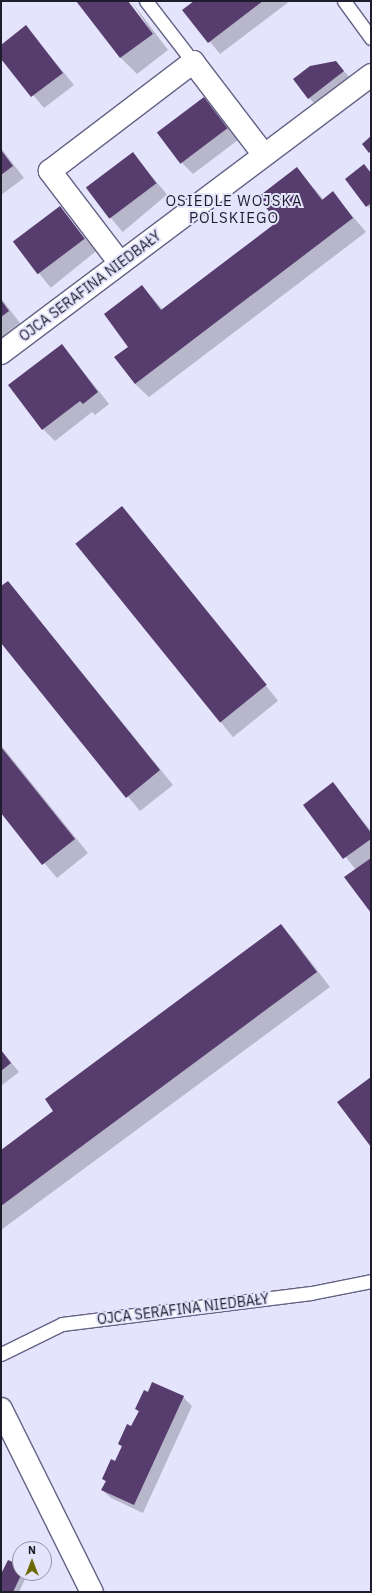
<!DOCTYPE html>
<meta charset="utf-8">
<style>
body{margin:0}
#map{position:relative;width:372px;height:1593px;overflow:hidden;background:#e5e4fd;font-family:"IBM Plex Sans",sans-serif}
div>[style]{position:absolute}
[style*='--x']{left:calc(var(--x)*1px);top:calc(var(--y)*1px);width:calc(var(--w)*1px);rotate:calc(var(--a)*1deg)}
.shadow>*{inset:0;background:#0003;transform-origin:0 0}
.building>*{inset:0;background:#563d6d;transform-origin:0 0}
.roads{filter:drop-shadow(1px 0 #656285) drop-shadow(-1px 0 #656285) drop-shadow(0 1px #656285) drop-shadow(0 -1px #656285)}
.lane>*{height:13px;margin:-6.5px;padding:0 6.5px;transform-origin:6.5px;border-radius:6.5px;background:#fff}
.street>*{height:22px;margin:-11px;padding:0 11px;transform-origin:11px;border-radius:11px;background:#fff}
span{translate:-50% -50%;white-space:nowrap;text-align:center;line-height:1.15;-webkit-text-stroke:4px #e5e4fd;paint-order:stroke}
.street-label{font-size:14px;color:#1e1d2b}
.neighbourhood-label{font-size:15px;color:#1e1d2b;letter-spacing:1px}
.frame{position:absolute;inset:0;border:2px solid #1e1d2b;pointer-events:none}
.north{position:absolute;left:12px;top:1541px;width:40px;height:40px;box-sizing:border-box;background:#e5e4fd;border:1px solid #9594a9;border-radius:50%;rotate:0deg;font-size:11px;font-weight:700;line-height:16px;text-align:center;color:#1e1d2b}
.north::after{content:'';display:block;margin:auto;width:14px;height:18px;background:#6c6802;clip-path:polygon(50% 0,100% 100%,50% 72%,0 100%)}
</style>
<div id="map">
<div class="shadow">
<div style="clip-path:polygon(77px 1px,127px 1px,155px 38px,131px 1px,168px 50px,137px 74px,121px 58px)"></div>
<div style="clip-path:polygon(195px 1px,290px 1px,220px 54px,184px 10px)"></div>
<div style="clip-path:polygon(26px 27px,74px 85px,44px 108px,1px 57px,1px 46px)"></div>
<div style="clip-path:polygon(336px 62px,352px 80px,317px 106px,309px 98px)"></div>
<div style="clip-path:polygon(204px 98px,238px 140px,193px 174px,182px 163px)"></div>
<div style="clip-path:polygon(1px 148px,24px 178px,1px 195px)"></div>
<div style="left:133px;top:154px;width:53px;height:58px;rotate:50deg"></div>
<div style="clip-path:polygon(364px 166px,371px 173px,371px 210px,347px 179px)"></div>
<div style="clip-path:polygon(297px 169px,324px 200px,333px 193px,366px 232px,149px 397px,135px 384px,130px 347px,142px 286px,163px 310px,278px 222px)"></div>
<div style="left:60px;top:207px;width:57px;height:58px;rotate:51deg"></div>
<div style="clip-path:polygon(1px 298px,20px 323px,1px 338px)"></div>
<div style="clip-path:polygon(62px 345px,109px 404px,95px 415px,92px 412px,55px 441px,43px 429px)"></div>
<div style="left:122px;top:508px;width:248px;height:58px;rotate:51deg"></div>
<div style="clip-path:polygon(8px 582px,173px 785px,140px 811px,1px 642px,1px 588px)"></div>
<div style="clip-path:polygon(1px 745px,88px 853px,57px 878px,1px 812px)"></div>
<div style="clip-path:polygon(333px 784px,371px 831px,371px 911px,356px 870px,305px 805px)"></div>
<div style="clip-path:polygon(281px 926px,294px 940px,330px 987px,1px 1230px,1px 1151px,55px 1111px)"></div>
<div style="clip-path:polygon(1px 1050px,19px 1072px,1px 1086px)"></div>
<div style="clip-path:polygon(153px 1383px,183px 1397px,192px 1406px,143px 1513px,111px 1498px,102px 1490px,106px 1482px,103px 1479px,116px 1462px,122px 1447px,119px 1444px,132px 1428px,139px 1412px,136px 1409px)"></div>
<div style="clip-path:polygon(20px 1573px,28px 1573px,19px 1592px,1px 1592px,1px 1577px)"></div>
</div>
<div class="building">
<div style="clip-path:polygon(76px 1px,128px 1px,153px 34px,120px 58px)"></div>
<div style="clip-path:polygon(194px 1px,263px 1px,208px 43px,182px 10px)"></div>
<div style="clip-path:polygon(26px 25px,63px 73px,31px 97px,1px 59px,1px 45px)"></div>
<div style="clip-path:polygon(336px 61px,344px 71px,308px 99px,293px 79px,310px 66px)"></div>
<div style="left:204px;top:97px;width:39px;height:59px;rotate:53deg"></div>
<div style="clip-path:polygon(371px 136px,371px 151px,369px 153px,362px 144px)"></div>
<div style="clip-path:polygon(1px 150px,13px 166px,1px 175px)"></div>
<div style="left:133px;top:152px;width:39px;height:59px;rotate:53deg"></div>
<div style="clip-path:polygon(364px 164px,371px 173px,371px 203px,366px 207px,345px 179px)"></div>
<div style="clip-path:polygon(297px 167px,322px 200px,333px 191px,353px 218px,135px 384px,114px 357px,128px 347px,104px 314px,142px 285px,161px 310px,277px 222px,258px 197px)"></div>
<div style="left:60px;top:206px;width:41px;height:59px;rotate:53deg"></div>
<div style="clip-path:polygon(1px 300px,9px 311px,1px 317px)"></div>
<div style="clip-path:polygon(62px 344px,98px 392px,83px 404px,80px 401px,42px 430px,8px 385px)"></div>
<div style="left:122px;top:506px;width:230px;height:60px;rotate:51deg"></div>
<div style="clip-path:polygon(8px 581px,160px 770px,126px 798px,1px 643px,1px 586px)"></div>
<div style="clip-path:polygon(1px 747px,75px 839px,42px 865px,1px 813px)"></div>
<div style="clip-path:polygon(333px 782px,371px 833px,371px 839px,343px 859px,303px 805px)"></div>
<div style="clip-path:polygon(371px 858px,371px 913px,344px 877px)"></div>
<div style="clip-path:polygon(281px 924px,317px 972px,1px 1206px,1px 1150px,53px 1111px,45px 1099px)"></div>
<div style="clip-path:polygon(1px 1050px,11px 1063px,1px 1071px)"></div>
<div style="clip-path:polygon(371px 1077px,371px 1147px,337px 1102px)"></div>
<div style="clip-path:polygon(152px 1382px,184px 1396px,134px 1505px,101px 1490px,106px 1481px,102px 1479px,111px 1459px,115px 1461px,122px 1446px,118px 1444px,127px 1424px,131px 1426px,139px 1411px,135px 1409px,144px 1390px,148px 1392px)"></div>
<div style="clip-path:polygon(8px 1560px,20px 1565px,22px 1573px,13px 1592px,1px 1592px,1px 1574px)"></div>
</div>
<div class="roads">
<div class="lane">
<div style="--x:146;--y:1;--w:77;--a:52.4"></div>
<div style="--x:344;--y:1;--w:46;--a:53.9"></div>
<div style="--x:1;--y:1354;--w:68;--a:-26.2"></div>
<div style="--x:62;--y:1324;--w:251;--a:-7.1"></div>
<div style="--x:311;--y:1293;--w:61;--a:-11.3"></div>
</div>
<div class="street">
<div style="--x:120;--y:263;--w:116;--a:-127.3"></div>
<div style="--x:50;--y:171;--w:180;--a:-37.3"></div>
<div style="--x:193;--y:62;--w:117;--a:52.6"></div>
<div style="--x:1;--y:353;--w:463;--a:-36.9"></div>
<div style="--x:1;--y:1409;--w:204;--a:63.6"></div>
</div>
</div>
<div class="street-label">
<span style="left:90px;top:286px;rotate:-37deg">OJCA SERAFINA NIEDBAŁY</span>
<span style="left:183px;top:1309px;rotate:-7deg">OJCA SERAFINA NIEDBAŁY</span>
</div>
<div class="neighbourhood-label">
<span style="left:234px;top:209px">OSIEDLE WOJSKA<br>POLSKIEGO</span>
</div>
<div class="frame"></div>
<div class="north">N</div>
</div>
